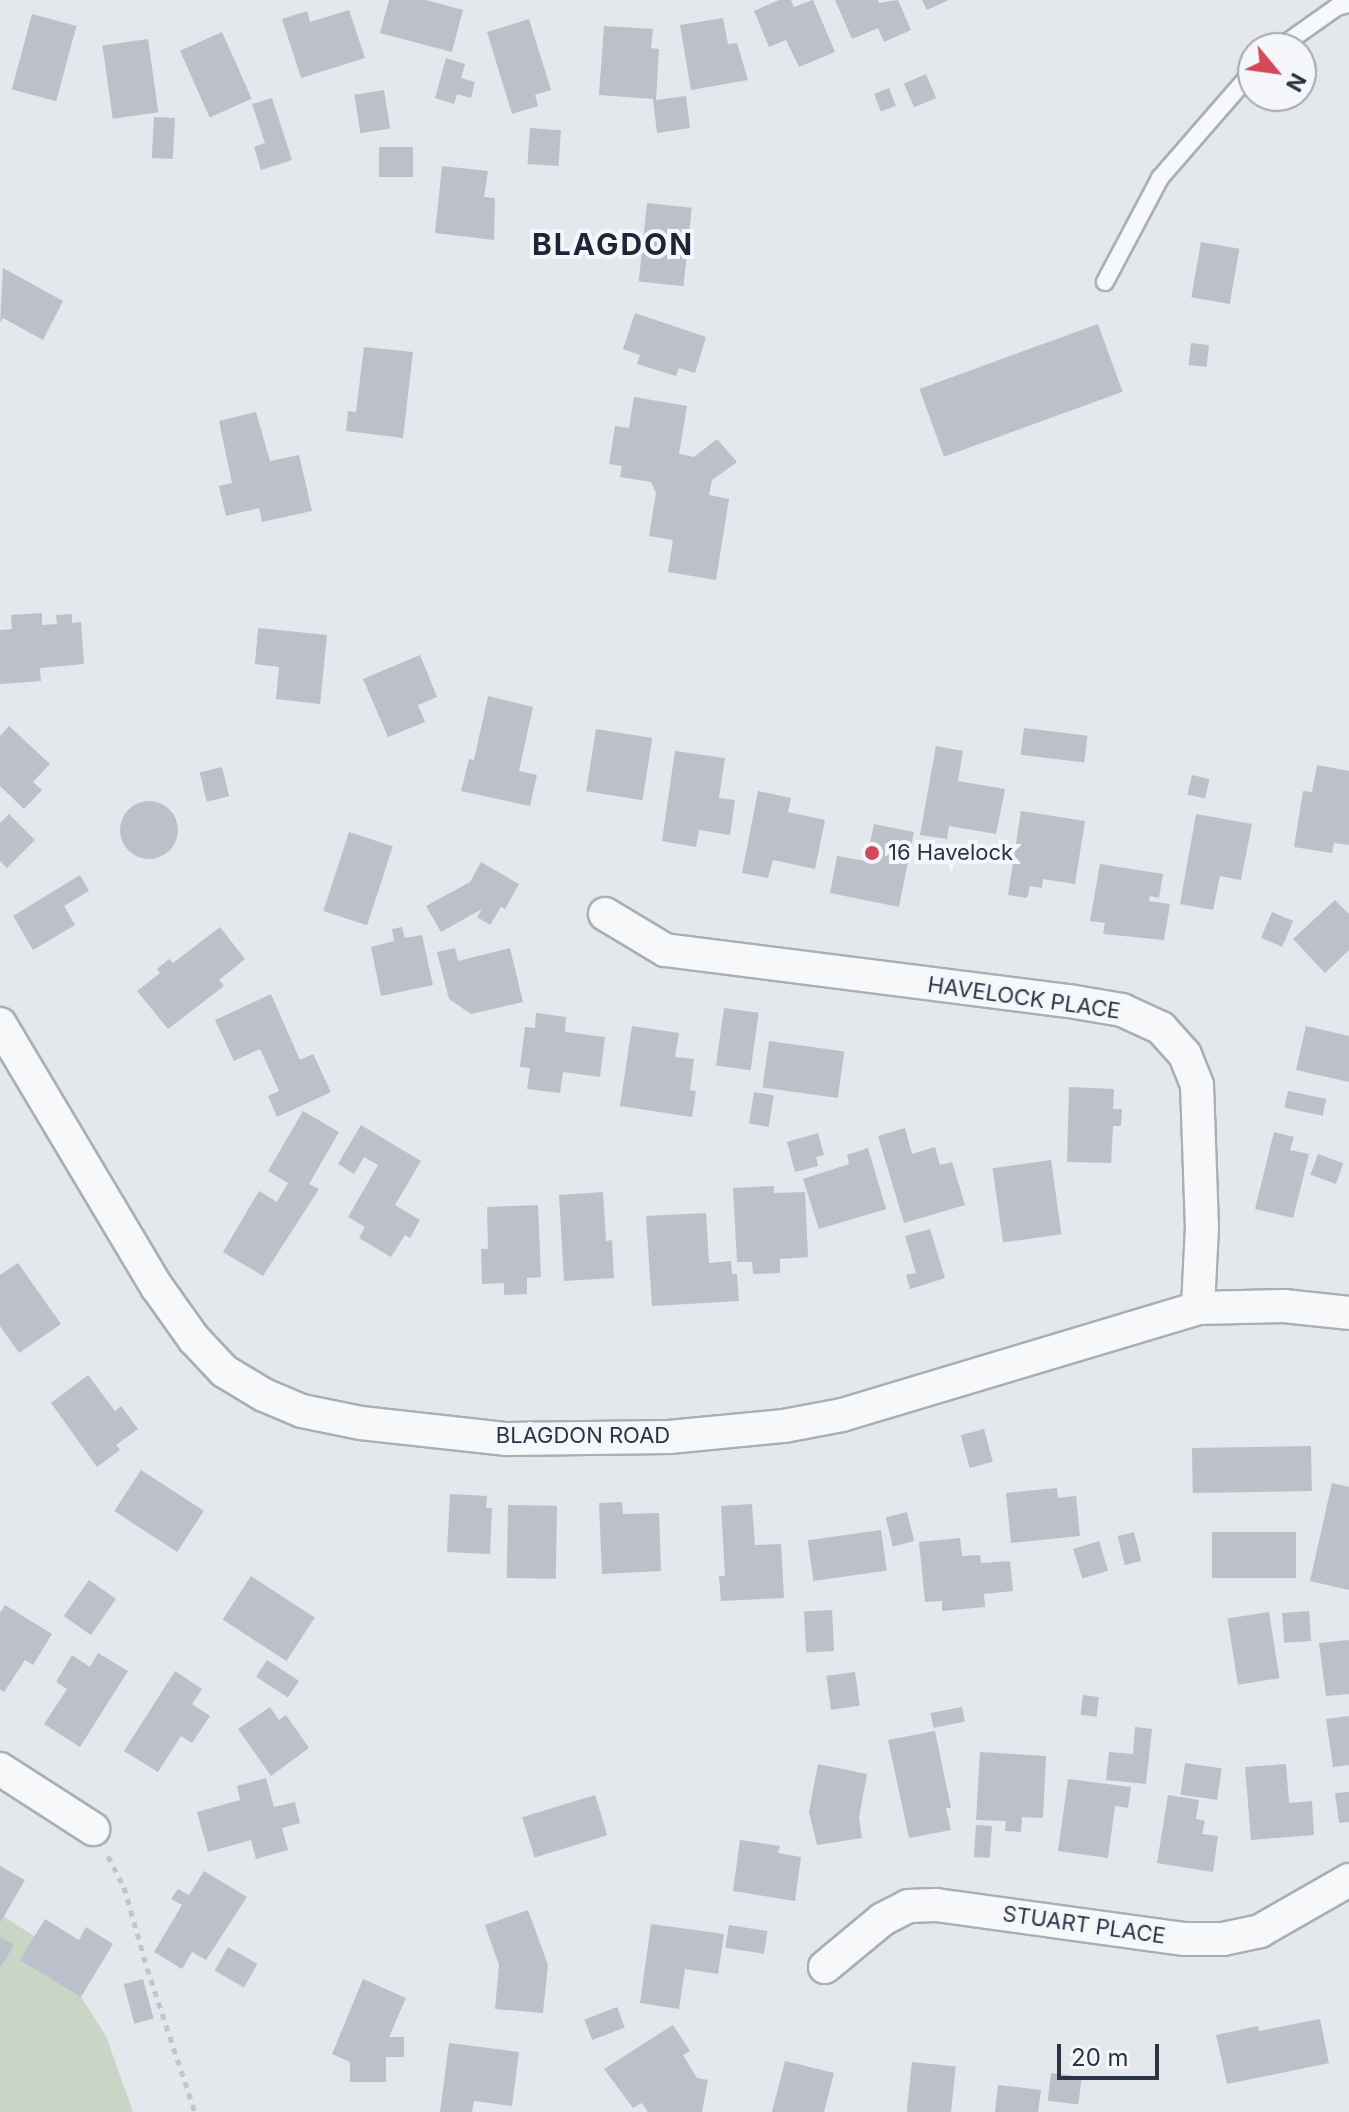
<!DOCTYPE html>
<style>
body{margin:0}
#map{position:relative;width:1349px;height:2112px;overflow:hidden;background:#e4e7ec;font-family:Inter,sans-serif}
div>[style]{position:absolute}
[style*='--x']{left:calc(var(--x)*1px);top:calc(var(--y)*1px);width:calc(var(--w)*1px);rotate:calc(var(--a)*1deg)}
.green>*{inset:0;background:#c9d6c5}
.building>*{inset:0;background:#bbc0ca;transform-origin:0 0}
.round{border-radius:50%}
.path>*{height:5px;margin-top:-2.5px;transform-origin:0;background:repeating-linear-gradient(90deg,#c2c5cb 0 6px,transparent 0 12px)}
.roads{filter:drop-shadow(2px 0 #a9aeb7) drop-shadow(-2px 0 #a9aeb7) drop-shadow(0 2px #a9aeb7) drop-shadow(0 -2px #a9aeb7)}
.lane>*{height:16px;margin:-8px;padding:0 8px;transform-origin:8px;border-radius:8px;background:#f7f8fa}
.street>*{height:32px;margin:-16px;padding:0 16px;transform-origin:16px;border-radius:16px;background:#f7f8fa}
.dots>*{width:22px;height:22px;translate:-50% -50%;box-sizing:border-box;border:4px solid #f4f6f9;border-radius:50%}
span{translate:-50% -50%;white-space:nowrap;text-align:center;line-height:1.15;-webkit-text-stroke:8px #f4f6f9;paint-order:stroke}
.poi-label{font-size:22px;color:#2b3445}
.left{translate:0 -50%;text-align:left}
.street-label{font-size:22px;color:#2b3445}
.district-label{font-size:30px;color:#1d2536;font-weight:700;letter-spacing:2px}
.north{position:absolute;left:1237px;top:32px;width:80px;height:80px;box-sizing:border-box;background:#f4f6f9;border:2px solid #a4a8b1;border-radius:50%;rotate:119deg;font-size:22px;font-weight:700;line-height:32px;text-align:center;color:#2b3445}
.north::after{content:'';display:block;margin:auto;width:28px;height:36px;background:#d1495b;clip-path:polygon(50% 0,100% 100%,50% 72%,0 100%)}
.scale{position:absolute;left:1057px;top:2044px;width:102px;height:36px;box-sizing:border-box;border:4px solid #2b3445;border-top:0;padding-left:10px;font-size:24px;line-height:28px;white-space:nowrap;color:#2b3445;-webkit-text-stroke:6px #f4f6f9;paint-order:stroke}
</style>
<div id="map">
<div class="green">
<div style="clip-path:polygon(0 1914px,48px 1945px,106px 2036px,133px 2112px,0 2112px)"></div>
</div>
<div class="building">
<div style="clip-path:polygon(389px 0,426px 0,463px 10px,452px 52px,380px 33px)"></div>
<div style="clip-path:polygon(779px 0,791px 0,794px 7px,813px 0,835px 52px,799px 67px,786px 40px,769px 47px,754px 11px)"></div>
<div style="clip-path:polygon(835px 0,878px 0,879px 3px,898px 0,911px 30px,884px 42px,878px 28px,852px 39px)"></div>
<div style="clip-path:polygon(922px 0,949px 0,927px 10px)"></div>
<div style="clip-path:polygon(349px 10px,365px 58px,301px 78px,282px 19px,307px 11px,310px 22px)"></div>
<div style="left:32px;top:14px;width:46px;height:78px;rotate:15deg"></div>
<div style="clip-path:polygon(723px 18px,728px 44px,737px 43px,748px 80px,691px 90px,680px 25px)"></div>
<div style="clip-path:polygon(529px 19px,551px 90px,535px 95px,538px 106px,512px 114px,487px 32px)"></div>
<div style="clip-path:polygon(604px 26px,653px 29px,651px 48px,659px 49px,656px 100px,686px 96px,690px 128px,657px 133px,653px 99px,599px 95px)"></div>
<div style="left:222px;top:32px;width:73px;height:46px;rotate:66deg"></div>
<div style="left:148px;top:39px;width:74px;height:46px;rotate:82deg"></div>
<div style="clip-path:polygon(446px 58px,465px 64px,461px 78px,475px 82px,471px 98px,457px 94px,454px 104px,435px 98px)"></div>
<div style="left:926px;top:74px;width:26px;height:24px;rotate:67deg"></div>
<div style="left:889px;top:88px;width:19px;height:16px;rotate:69deg"></div>
<div style="left:384px;top:90px;width:39px;height:30px;rotate:81deg"></div>
<div style="clip-path:polygon(272px 98px,292px 160px,261px 170px,254px 147px,265px 143px,252px 104px)"></div>
<div style="left:154px;top:117px;width:21px;height:41px;rotate:3deg"></div>
<div style="left:530px;top:128px;width:31px;height:36px;rotate:4deg"></div>
<div style="left:413px;top:147px;width:30px;height:34px;rotate:90deg"></div>
<div style="clip-path:polygon(442px 166px,488px 171px,484px 197px,495px 198px,494px 240px,435px 233px)"></div>
<div style="left:647px;top:203px;width:45px;height:79px;rotate:6deg"></div>
<div style="left:1201px;top:242px;width:39px;height:56px;rotate:10deg"></div>
<div style="clip-path:polygon(3px 268px,63px 301px,43px 340px,3px 318px,0 323px)"></div>
<div style="clip-path:polygon(635px 313px,706px 337px,695px 373px,679px 368px,676px 376px,637px 364px,640px 355px,623px 349px)"></div>
<div style="left:1098px;top:324px;width:72px;height:190px;rotate:70deg"></div>
<div style="left:1191px;top:343px;width:18px;height:22px;rotate:6deg"></div>
<div style="clip-path:polygon(364px 347px,413px 352px,403px 438px,346px 431px,348px 411px,356px 412px)"></div>
<div style="clip-path:polygon(634px 397px,687px 406px,679px 454px,694px 457px,717px 439px,737px 462px,712px 480px,709px 495px,729px 499px,716px 580px,668px 572px,673px 540px,649px 536px,656px 493px,651px 482px,620px 477px,622px 466px,609px 464px,615px 426px,629px 428px)"></div>
<div style="clip-path:polygon(256px 412px,270px 461px,299px 455px,312px 511px,262px 522px,259px 508px,226px 516px,219px 486px,232px 483px,219px 421px)"></div>
<div style="clip-path:polygon(42px 613px,42px 625px,57px 624px,56px 615px,72px 614px,72px 623px,81px 622px,84px 664px,40px 668px,41px 681px,0 684px,0 630px,12px 629px,11px 615px)"></div>
<div style="clip-path:polygon(258px 628px,327px 635px,320px 704px,276px 699px,279px 667px,255px 664px)"></div>
<div style="clip-path:polygon(420px 655px,437px 697px,418px 705px,425px 722px,388px 737px,363px 679px)"></div>
<div style="clip-path:polygon(488px 696px,533px 707px,519px 771px,537px 775px,530px 806px,461px 791px,469px 759px,474px 760px)"></div>
<div style="clip-path:polygon(9px 726px,50px 764px,33px 782px,42px 790px,24px 809px,0 786px,0 736px)"></div>
<div style="left:1024px;top:728px;width:64px;height:27px;rotate:7deg"></div>
<div style="left:596px;top:729px;width:57px;height:63px;rotate:9deg"></div>
<div style="clip-path:polygon(936px 746px,963px 751px,958px 781px,1005px 789px,996px 834px,949px 826px,947px 839px,920px 835px)"></div>
<div style="clip-path:polygon(675px 751px,725px 758px,719px 798px,735px 800px,730px 835px,699px 830px,696px 847px,662px 841px)"></div>
<div style="clip-path:polygon(1317px 765px,1349px 771px,1349px 845px,1334px 843px,1332px 853px,1294px 847px,1303px 791px,1312px 792px)"></div>
<div style="left:222px;top:767px;width:30px;height:23px;rotate:76deg"></div>
<div style="left:1192px;top:775px;width:18px;height:20px;rotate:13deg"></div>
<div style="clip-path:polygon(758px 791px,791px 798px,788px 812px,825px 820px,815px 869px,773px 860px,768px 878px,742px 873px)"></div>
<div class="round" style="left:120px;top:801px;width:58px;height:58px"></div>
<div style="clip-path:polygon(1021px 811px,1085px 821px,1075px 884px,1043px 879px,1042px 888px,1030px 886px,1027px 898px,1008px 895px)"></div>
<div style="clip-path:polygon(9px 814px,35px 840px,7px 868px,0 861px,0 823px)"></div>
<div style="clip-path:polygon(1196px 814px,1252px 824px,1241px 880px,1220px 876px,1213px 910px,1180px 904px)"></div>
<div style="clip-path:polygon(874px 824px,914px 832px,899px 907px,830px 893px,837px 856px,866px 861px)"></div>
<div style="left:349px;top:832px;width:46px;height:83px;rotate:18deg"></div>
<div style="clip-path:polygon(481px 862px,519px 884px,505px 909px,501px 907px,490px 925px,477px 917px,482px 909px,441px 932px,426px 906px,470px 882px)"></div>
<div style="clip-path:polygon(1100px 864px,1163px 874px,1159px 898px,1150px 896px,1149px 901px,1170px 904px,1164px 940px,1103px 934px,1105px 923px,1090px 921px)"></div>
<div style="clip-path:polygon(80px 875px,89px 891px,64px 906px,75px 925px,33px 950px,13px 916px)"></div>
<div style="clip-path:polygon(1335px 900px,1349px 914px,1349px 950px,1325px 973px,1293px 939px)"></div>
<div style="left:1272px;top:912px;width:23px;height:28px;rotate:23deg"></div>
<div style="clip-path:polygon(220px 927px,245px 959px,219px 980px,224px 986px,168px 1029px,137px 991px,160px 973px,157px 969px,169px 959px,173px 963px)"></div>
<div style="clip-path:polygon(402px 927px,405px 938px,422px 935px,433px 985px,381px 996px,371px 947px,394px 941px,392px 929px)"></div>
<div style="clip-path:polygon(455px 948px,458px 961px,510px 948px,523px 1002px,471px 1014px,449px 999px,437px 952px)"></div>
<div style="clip-path:polygon(271px 994px,300px 1060px,313px 1054px,331px 1092px,277px 1117px,268px 1096px,279px 1091px,260px 1049px,234px 1061px,215px 1020px)"></div>
<div style="left:724px;top:1008px;width:35px;height:58px;rotate:8deg"></div>
<div style="clip-path:polygon(536px 1013px,566px 1017px,565px 1032px,605px 1037px,600px 1077px,563px 1072px,560px 1093px,527px 1089px,530px 1068px,520px 1067px,525px 1027px,535px 1028px)"></div>
<div style="clip-path:polygon(632px 1026px,679px 1033px,675px 1057px,694px 1059px,690px 1090px,696px 1091px,692px 1117px,620px 1106px)"></div>
<div style="clip-path:polygon(1306px 1026px,1349px 1036px,1349px 1082px,1296px 1070px)"></div>
<div style="left:769px;top:1041px;width:76px;height:47px;rotate:8deg"></div>
<div style="clip-path:polygon(1069px 1087px,1114px 1089px,1113px 1109px,1122px 1109px,1121px 1126px,1113px 1126px,1111px 1163px,1067px 1162px)"></div>
<div style="left:1288px;top:1091px;width:39px;height:17px;rotate:12deg"></div>
<div style="left:754px;top:1092px;width:20px;height:32px;rotate:9deg"></div>
<div style="clip-path:polygon(303px 1111px,339px 1132px,309px 1184px,319px 1189px,263px 1276px,223px 1252px,259px 1191px,277px 1202px,288px 1183px,268px 1171px)"></div>
<div style="clip-path:polygon(361px 1125px,421px 1161px,395px 1205px,420px 1220px,410px 1238px,405px 1235px,391px 1257px,359px 1238px,365px 1227px,348px 1217px,378px 1165px,364px 1157px,354px 1174px,338px 1164px)"></div>
<div style="clip-path:polygon(905px 1128px,912px 1154px,935px 1147px,940px 1165px,952px 1162px,965px 1205px,904px 1223px,878px 1136px)"></div>
<div style="clip-path:polygon(1274px 1132px,1294px 1137px,1290px 1150px,1309px 1154px,1293px 1218px,1255px 1209px)"></div>
<div style="clip-path:polygon(818px 1133px,824px 1155px,816px 1157px,818px 1166px,795px 1172px,787px 1142px)"></div>
<div style="clip-path:polygon(868px 1148px,886px 1209px,819px 1229px,803px 1179px,849px 1164px,847px 1155px)"></div>
<div style="left:1318px;top:1154px;width:27px;height:22px;rotate:20deg"></div>
<div style="left:1051px;top:1160px;width:75px;height:59px;rotate:82deg"></div>
<div style="clip-path:polygon(774px 1186px,774px 1193px,805px 1192px,808px 1257px,780px 1259px,780px 1273px,753px 1274px,752px 1262px,737px 1262px,733px 1188px)"></div>
<div style="clip-path:polygon(603px 1192px,606px 1241px,612px 1240px,614px 1278px,564px 1281px,559px 1195px)"></div>
<div style="clip-path:polygon(538px 1205px,541px 1277px,527px 1278px,527px 1294px,504px 1295px,504px 1283px,482px 1284px,481px 1249px,488px 1249px,487px 1207px)"></div>
<div style="clip-path:polygon(706px 1213px,709px 1263px,731px 1261px,732px 1274px,737px 1274px,739px 1301px,652px 1306px,646px 1216px)"></div>
<div style="clip-path:polygon(930px 1229px,945px 1278px,910px 1289px,906px 1275px,916px 1273px,905px 1236px)"></div>
<div style="clip-path:polygon(18px 1263px,61px 1324px,19px 1353px,0 1326px,0 1275px)"></div>
<div style="clip-path:polygon(88px 1375px,115px 1411px,121px 1406px,138px 1429px,116px 1445px,120px 1450px,97px 1467px,51px 1403px)"></div>
<div style="left:984px;top:1429px;width:34px;height:24px;rotate:75deg"></div>
<div style="left:1311px;top:1446px;width:45px;height:119px;rotate:89deg"></div>
<div style="left:141px;top:1470px;width:75px;height:49px;rotate:33deg"></div>
<div style="clip-path:polygon(1332px 1483px,1349px 1487px,1349px 1590px,1310px 1581px)"></div>
<div style="clip-path:polygon(1057px 1488px,1058px 1498px,1076px 1496px,1080px 1536px,1011px 1543px,1006px 1493px)"></div>
<div style="clip-path:polygon(450px 1494px,487px 1496px,486px 1508px,492px 1508px,490px 1554px,447px 1552px)"></div>
<div style="clip-path:polygon(622px 1502px,623px 1514px,659px 1513px,661px 1571px,602px 1574px,599px 1503px)"></div>
<div style="clip-path:polygon(752px 1504px,755px 1545px,781px 1544px,784px 1598px,721px 1601px,719px 1576px,725px 1576px,721px 1506px)"></div>
<div style="left:508px;top:1505px;width:49px;height:73px;rotate:1deg"></div>
<div style="left:907px;top:1512px;width:30px;height:22px;rotate:76deg"></div>
<div style="left:881px;top:1530px;width:41px;height:74px;rotate:82deg"></div>
<div style="left:1134px;top:1532px;width:30px;height:17px;rotate:76deg"></div>
<div style="left:1212px;top:1532px;width:84px;height:46px"></div>
<div style="clip-path:polygon(960px 1538px,962px 1556px,980px 1555px,981px 1563px,1010px 1561px,1013px 1591px,984px 1594px,985px 1607px,942px 1611px,942px 1601px,925px 1602px,919px 1542px)"></div>
<div style="left:1099px;top:1541px;width:31px;height:27px;rotate:73deg"></div>
<div style="left:251px;top:1576px;width:76px;height:52px;rotate:33deg"></div>
<div style="left:89px;top:1580px;width:33px;height:44px;rotate:35deg"></div>
<div style="clip-path:polygon(5px 1605px,52px 1634px,33px 1665px,25px 1660px,4px 1692px,0 1689px,0 1613px)"></div>
<div style="left:832px;top:1610px;width:41px;height:28px;rotate:87deg"></div>
<div style="left:1309px;top:1611px;width:30px;height:27px;rotate:86deg"></div>
<div style="left:1269px;top:1612px;width:67px;height:42px;rotate:81deg"></div>
<div style="clip-path:polygon(1349px 1640px,1349px 1694px,1326px 1696px,1319px 1643px)"></div>
<div style="clip-path:polygon(98px 1653px,128px 1671px,80px 1747px,44px 1724px,67px 1689px,56px 1682px,72px 1655px,90px 1667px)"></div>
<div style="left:267px;top:1660px;width:38px;height:20px;rotate:33deg"></div>
<div style="clip-path:polygon(175px 1671px,202px 1689px,192px 1704px,210px 1716px,192px 1743px,181px 1736px,158px 1772px,124px 1751px)"></div>
<div style="left:855px;top:1672px;width:34px;height:29px;rotate:82deg"></div>
<div style="left:1083px;top:1695px;width:16px;height:20px;rotate:7deg"></div>
<div style="clip-path:polygon(270px 1707px,279px 1720px,286px 1715px,309px 1748px,271px 1776px,238px 1729px)"></div>
<div style="left:962px;top:1707px;width:15px;height:32px;rotate:79deg"></div>
<div style="clip-path:polygon(1349px 1716px,1349px 1765px,1333px 1767px,1326px 1719px)"></div>
<div style="clip-path:polygon(1135px 1727px,1152px 1729px,1146px 1784px,1106px 1780px,1109px 1752px,1133px 1754px)"></div>
<div style="clip-path:polygon(935px 1731px,951px 1808px,946px 1808px,951px 1830px,909px 1838px,888px 1740px)"></div>
<div style="clip-path:polygon(980px 1752px,1046px 1756px,1043px 1818px,1022px 1817px,1021px 1832px,1005px 1831px,1006px 1821px,976px 1820px)"></div>
<div style="left:1185px;top:1763px;width:37px;height:32px;rotate:8deg"></div>
<div style="clip-path:polygon(818px 1764px,867px 1774px,859px 1818px,862px 1838px,817px 1845px,809px 1812px)"></div>
<div style="clip-path:polygon(1286px 1764px,1289px 1803px,1312px 1801px,1314px 1835px,1251px 1840px,1245px 1767px)"></div>
<div style="clip-path:polygon(266px 1778px,274px 1807px,295px 1802px,300px 1823px,282px 1828px,288px 1850px,256px 1859px,251px 1840px,208px 1852px,197px 1812px,240px 1800px,237px 1786px)"></div>
<div style="clip-path:polygon(1068px 1779px,1131px 1787px,1128px 1808px,1115px 1806px,1108px 1858px,1058px 1851px)"></div>
<div style="clip-path:polygon(1349px 1792px,1349px 1822px,1339px 1823px,1335px 1793px)"></div>
<div style="left:595px;top:1795px;width:42px;height:76px;rotate:73deg"></div>
<div style="clip-path:polygon(1168px 1795px,1199px 1800px,1196px 1819px,1205px 1821px,1202px 1834px,1218px 1836px,1213px 1872px,1157px 1863px)"></div>
<div style="left:976px;top:1825px;width:16px;height:32px;rotate:4deg"></div>
<div style="clip-path:polygon(740px 1840px,780px 1846px,778px 1853px,801px 1857px,795px 1901px,733px 1891px)"></div>
<div style="clip-path:polygon(0 1866px,25px 1880px,0 1923px)"></div>
<div style="clip-path:polygon(204px 1871px,247px 1897px,206px 1960px,192px 1952px,182px 1969px,154px 1952px,182px 1905px,171px 1899px,178px 1889px,189px 1895px)"></div>
<div style="clip-path:polygon(528px 1910px,548px 1965px,543px 2013px,495px 2009px,499px 1965px,485px 1925px)"></div>
<div style="clip-path:polygon(45px 1919px,79px 1940px,86px 1927px,113px 1944px,81px 1997px,20px 1960px)"></div>
<div style="clip-path:polygon(651px 1924px,724px 1934px,718px 1974px,685px 1969px,679px 2009px,640px 2003px)"></div>
<div style="left:729px;top:1925px;width:39px;height:23px;rotate:9deg"></div>
<div style="clip-path:polygon(0 1937px,14px 1945px,0 1968px)"></div>
<div style="left:228px;top:1947px;width:34px;height:27px;rotate:30deg"></div>
<div style="left:143px;top:1979px;width:41px;height:20px;rotate:75deg"></div>
<div style="clip-path:polygon(363px 1979px,406px 1998px,389px 2037px,404px 2037px,404px 2057px,386px 2057px,386px 2082px,350px 2082px,350px 2062px,332px 2054px)"></div>
<div style="left:617px;top:2007px;width:22px;height:35px;rotate:69deg"></div>
<div style="clip-path:polygon(1320px 2019px,1329px 2063px,1227px 2084px,1216px 2035px,1258px 2026px,1259px 2031px)"></div>
<div style="clip-path:polygon(673px 2025px,690px 2051px,683px 2055px,697px 2078px,708px 2080px,702px 2112px,648px 2112px,642px 2103px,633px 2108px,604px 2069px)"></div>
<div style="clip-path:polygon(449px 2043px,519px 2052px,512px 2106px,474px 2101px,472px 2112px,440px 2112px)"></div>
<div style="clip-path:polygon(785px 2061px,834px 2073px,824px 2112px,772px 2112px)"></div>
<div style="left:912px;top:2062px;width:44px;height:50px;rotate:6deg"></div>
<div style="left:1051px;top:2073px;width:31px;height:28px;rotate:7deg"></div>
<div style="clip-path:polygon(998px 2085px,1041px 2090px,1038px 2112px,995px 2112px)"></div>
</div>
<div class="path">
<div style="--x:108;--y:1856;--w:35;--a:63"></div>
<div style="--x:124;--y:1887;--w:84;--a:74.1"></div>
<div style="--x:147;--y:1968;--w:152;--a:71.6"></div>
</div>
<div class="roads">
<div class="lane">
<div style="--x:1279;--y:48;--w:71;--a:-35.3"></div>
<div style="--x:1337;--y:7;--w:12;--a:-14"></div>
<div style="--x:1105;--y:282;--w:118;--a:-62.1"></div>
<div style="--x:1160;--y:178;--w:142;--a:-49"></div>
</div>
<div class="street">
<div style="--x:605;--y:914;--w:70;--a:31"></div>
<div style="--x:665;--y:950;--w:407;--a:7.2"></div>
<div style="--x:1069;--y:1001;--w:54;--a:9.6"></div>
<div style="--x:1122;--y:1010;--w:43;--a:24.8"></div>
<div style="--x:1161;--y:1028;--w:36;--a:48"></div>
<div style="--x:1185;--y:1055;--w:32;--a:68"></div>
<div style="--x:1197;--y:1085;--w:141;--a:88"></div>
<div style="--x:1202;--y:1226;--w:82;--a:92.8"></div>
<div style="--x:0;--y:1024;--w:306;--a:59.2"></div>
<div style="--x:157;--y:1287;--w:64;--a:54.6"></div>
<div style="--x:194;--y:1339;--w:44;--a:46.8"></div>
<div style="--x:224;--y:1371;--w:47;--a:31"></div>
<div style="--x:264;--y:1395;--w:41;--a:22.8"></div>
<div style="--x:302;--y:1411;--w:60;--a:11.5"></div>
<div style="--x:361;--y:1423;--w:147;--a:6.3"></div>
<div style="--x:507;--y:1439;--w:162;--a:-0.7"></div>
<div style="--x:669;--y:1437;--w:116;--a:-5.5"></div>
<div style="--x:784;--y:1426;--w:59;--a:-10.7"></div>
<div style="--x:842;--y:1415;--w:372;--a:-16.7"></div>
<div style="--x:1198;--y:1308;--w:86;--a:-1.3"></div>
<div style="--x:1284;--y:1306;--w:65;--a:6.1"></div>
<div style="--x:0;--y:1769;--w:111;--a:32.8"></div>
<div style="--x:825;--y:1967;--w:75;--a:-39.6"></div>
<div style="--x:883;--y:1919;--w:28;--a:-27"></div>
<div style="--x:908;--y:1906;--w:28;--a:-2"></div>
<div style="--x:936;--y:1905;--w:251;--a:7.8"></div>
<div style="--x:1185;--y:1939;--w:38;--a:0"></div>
<div style="--x:1223;--y:1939;--w:38;--a:-12"></div>
<div style="--x:1260;--y:1931;--w:103;--a:-29.8"></div>
</div>
</div>
<div class="dots">
<div style="left:872px;top:853px;background:#d1495b"></div>
</div>
<div class="poi-label">
<span class="left" style="left:888px;top:853px">16 Havelock</span>
</div>
<div class="street-label">
<span style="left:1024px;top:998px;rotate:8deg">HAVELOCK PLACE</span>
<span style="left:583px;top:1436px">BLAGDON ROAD</span>
<span style="left:1084px;top:1925px;rotate:8deg">STUART PLACE</span>
</div>
<div class="district-label">
<span style="left:613px;top:244px">BLAGDON</span>
</div>
<div class="north">N</div>
<div class="scale">20 m</div>
</div>
